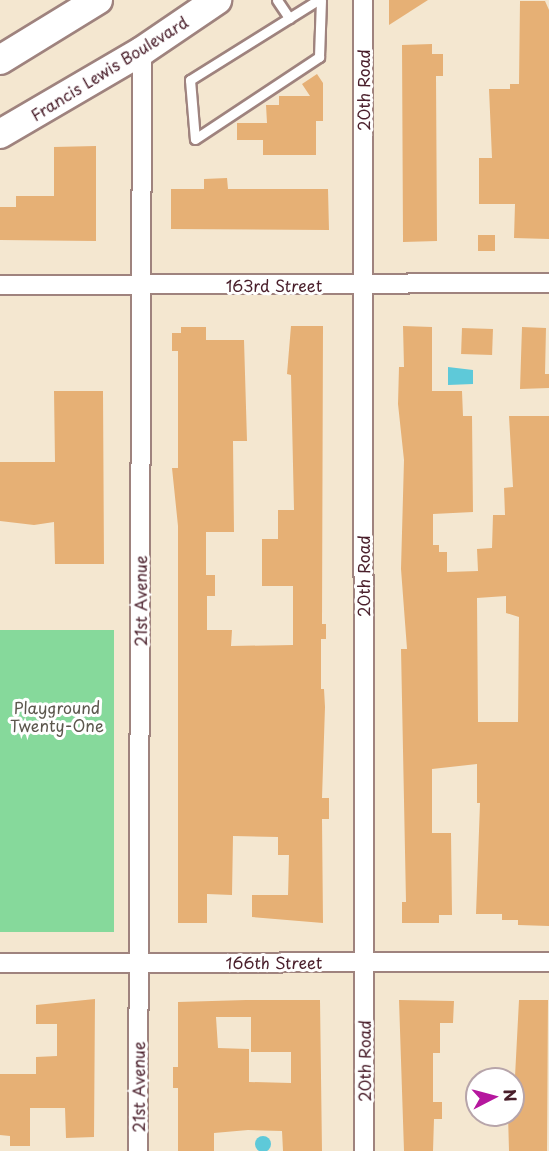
<!DOCTYPE html>
<style>
body{margin:0}
#map{position:relative;width:549px;height:1151px;overflow:hidden;background:#f4e7d0;font-family:"Playpen Sans",sans-serif}
div>[style]{position:absolute}
[style*='--x']{left:calc(var(--x)*1px);top:calc(var(--y)*1px);width:calc(var(--w)*1px);rotate:calc(var(--a)*1deg)}
.green>*{inset:0;background:#86d99b;transform-origin:0 0}
.water>*{inset:0;background:#5ec9d9}
.round{border-radius:50%}
.building>*{inset:0;background:#e6b075;transform-origin:0 0}
.roads{filter:drop-shadow(2px 0 #9f837e) drop-shadow(-2px 0 #9f837e) drop-shadow(0 2px #9f837e) drop-shadow(0 -2px #9f837e)}
.service>*{height:9px;margin:-4.5px;padding:0 4.5px;transform-origin:4.5px;border-radius:4.5px;background:#fff}
.minor>*{height:18px;margin:-9px;padding:0 9px;transform-origin:9px;border-radius:9px;background:#fff}
.primary>*{height:28px;margin:-14px;padding:0 14px;transform-origin:14px;border-radius:14px;background:#fff}
span{translate:-50% -50%;white-space:nowrap;text-align:center;line-height:1.15;-webkit-text-stroke:6px #fff;paint-order:stroke}
.street-label{font-size:16px;color:#4a1f2b}
.park-label{font-size:16px;color:#5c574d}
.north{position:absolute;left:465px;top:1067px;width:60px;height:60px;box-sizing:border-box;background:#fff;border:2px solid #b7a5aa;border-radius:50%;rotate:84deg;font-size:16px;font-weight:700;line-height:24px;text-align:center;color:#4a1f2b}
.north::after{content:'';display:block;margin:auto;width:21px;height:27px;background:#b5179e;clip-path:polygon(50% 0,100% 100%,50% 72%,0 100%)}
</style>
<div id="map">
<div class="green">
<div style="left:0;top:630px;width:114px;height:302px"></div>
</div>
<div class="water">
<div style="clip-path:polygon(448px 367px,473px 370px,473px 384px,448px 385px)"></div>
<div class="round" style="left:255px;top:1136px;width:16px;height:16px"></div>
</div>
<div class="building">
<div style="clip-path:polygon(389px 0,428px 0,389px 25px)"></div>
<div style="clip-path:polygon(520px 1px,545px 1px,549px 10px,549px 239px,514px 238px,515px 204px,479px 204px,479px 158px,492px 158px,489px 89px,510px 89px,510px 84px,519px 84px)"></div>
<div style="clip-path:polygon(432px 44px,432px 54px,443px 54px,443px 76px,436px 76px,437px 241px,403px 242px,402px 45px)"></div>
<div style="clip-path:polygon(317px 74px,323px 83px,323px 121px,316px 121px,316px 155px,263px 155px,263px 140px,237px 140px,237px 123px,267px 123px,266px 105px,279px 105px,279px 96px,310px 96px,302px 84px)"></div>
<div style="clip-path:polygon(96px 146px,96px 241px,0 240px,0 207px,16px 207px,16px 196px,54px 196px,54px 147px)"></div>
<div style="clip-path:polygon(227px 178px,228px 189px,328px 189px,329px 230px,171px 229px,171px 189px,204px 189px,204px 179px)"></div>
<div style="left:478px;top:235px;width:17px;height:16px"></div>
<div style="clip-path:polygon(291px 326px,323px 326px,322px 624px,326px 624px,326px 639px,321px 639px,321px 689px,324px 689px,325px 707px,322px 798px,329px 798px,329px 819px,322px 819px,323px 923px,252px 917px,252px 895px,288px 895px,289px 855px,278px 855px,278px 837px,233px 836px,232px 895px,207px 894px,207px 923px,178px 923px,178px 526px,172px 468px,178px 468px,178px 351px,172px 351px,172px 333px,181px 333px,181px 327px,206px 327px,206px 340px,244px 340px,247px 441px,233px 441px,234px 532px,206px 532px,206px 575px,215px 575px,215px 596px,207px 596px,207px 630px,232px 630px,231px 646px,293px 645px,293px 586px,262px 586px,262px 539px,278px 539px,278px 510px,294px 510px,291px 375px,287px 374px)"></div>
<div style="clip-path:polygon(evenodd,403px 326px,432px 327px,432px 391px,462px 391px,463px 416px,472px 416px,473px 512px,433px 514px,433px 545px,439px 545px,439px 552px,447px 552px,447px 572px,478px 571px,477px 549px,492px 548px,493px 515px,505px 515px,504px 488px,513px 487px,509px 416px,549px 416px,549px 926px,518px 925px,518px 920px,502px 920px,502px 914px,476px 914px,480px 803px,477px 803px,477px 764px,432px 769px,432px 833px,451px 833px,452px 915px,439px 915px,439px 923px,402px 923px,402px 902px,406px 902px,401px 649px,407px 649px,401px 569px,404px 460px,398px 404px,399px 367px,404px 367px,403px 326px,506px 596px,506px 613px,519px 617px,518px 722px,478px 722px,477px 598px,506px 596px)"></div>
<div style="clip-path:polygon(522px 327px,546px 328px,545px 374px,549px 374px,549px 388px,520px 389px)"></div>
<div style="left:462px;top:328px;width:31px;height:26px;rotate:2deg"></div>
<div style="clip-path:polygon(54px 391px,103px 391px,104px 564px,55px 564px,54px 522px,34px 525px,0 521px,0 462px,55px 462px)"></div>
<div style="clip-path:polygon(95px 999px,94px 1137px,66px 1138px,65px 1108px,30px 1108px,30px 1146px,10px 1146px,10px 1136px,0 1135px,0 1074px,36px 1074px,36px 1057px,57px 1056px,57px 1024px,36px 1024px,36px 1005px)"></div>
<div style="clip-path:polygon(evenodd,246px 1000px,320px 1000px,322px 1151px,283px 1151px,282px 1131px,248px 1130px,214px 1133px,214px 1151px,178px 1151px,178px 1088px,173px 1088px,173px 1067px,178px 1067px,178px 1002px,246px 1000px,216px 1017px,251px 1017px,251px 1052px,291px 1052px,291px 1083px,249px 1082px,249px 1049px,218px 1048px,216px 1017px)"></div>
<div style="clip-path:polygon(399px 1000px,454px 1001px,453px 1023px,440px 1023px,440px 1053px,433px 1053px,433px 1102px,442px 1102px,442px 1119px,434px 1119px,433px 1151px,404px 1151px)"></div>
<div style="clip-path:polygon(519px 1000px,548px 1000px,547px 1151px,509px 1151px,508px 1115px,513px 1115px)"></div>
</div>
<div class="roads">
<div class="service">
<div style="--x:277;--y:0;--w:22;--a:56"></div>
<div style="--x:318;--y:0;--w:151;--a:148"></div>
<div style="--x:190;--y:80;--w:59;--a:85.2"></div>
<div style="--x:195;--y:139;--w:149;--a:-33.5"></div>
<div style="--x:319;--y:57;--w:57;--a:-88"></div>
</div>
<div class="minor">
<div style="--x:363;--y:0;--w:1151;--a:89.95"></div>
<div style="--x:0;--y:285;--w:549;--a:-0.21"></div>
<div style="--x:0;--y:963;--w:549;--a:-0.1"></div>
<div style="--x:138;--y:1151;--w:1100;--a:-89.79"></div>
</div>
<div class="primary">
<div style="--x:0;--y:60;--w:115;--a:-31.5"></div>
<div style="--x:0;--y:134;--w:164;--a:-30.3"></div>
<div style="--x:142;--y:51;--w:91;--a:-34.2"></div>
</div>
</div>
<div class="street-label">
<span style="left:109px;top:68px;rotate:-32deg">Francis Lewis Boulevard</span>
<span style="left:363px;top:90px;rotate:-90deg">20th Road</span>
<span style="left:274px;top:285px">163rd Street</span>
<span style="left:363px;top:576px;rotate:-90deg">20th Road</span>
<span style="left:140px;top:601px;rotate:-90deg">21st Avenue</span>
<span style="left:274px;top:962px">166th Street</span>
<span style="left:364px;top:1061px;rotate:-90deg">20th Road</span>
<span style="left:138px;top:1087px;rotate:-90deg">21st Avenue</span>
</div>
<div class="park-label">
<span style="left:57px;top:716px">Playground<br>Twenty-One</span>
</div>
<div class="north">N</div>
</div>
